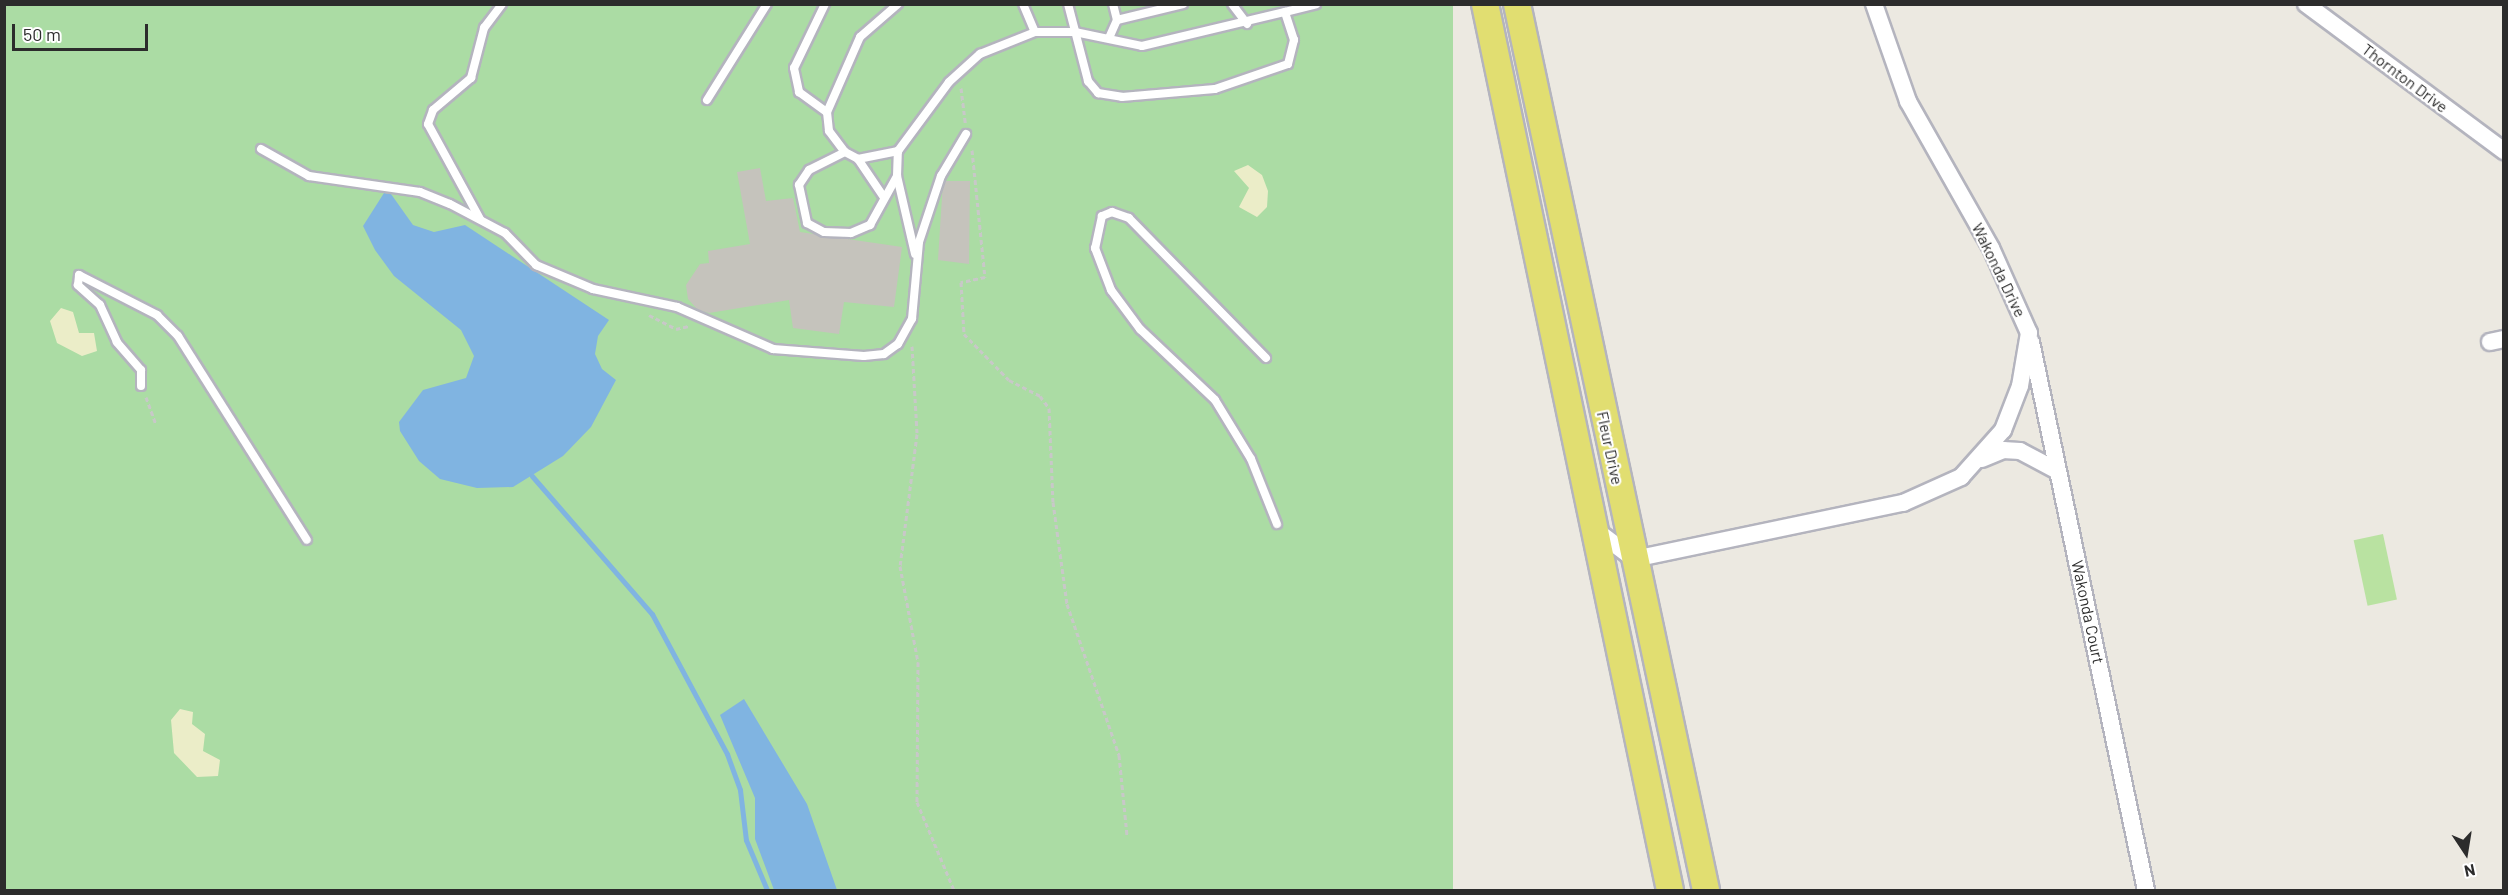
<!DOCTYPE html>
<style>
body{margin:0}
#map{position:relative;width:2508px;height:895px;overflow:hidden;background:#ece9e1;font-family:Barlow,sans-serif}
div>[style]{position:absolute}
[style*='--x']{left:calc(var(--x)*1px);top:calc(var(--y)*1px);width:calc(var(--w)*1px);rotate:calc(var(--a)*1deg)}
.green>*{inset:0;background:#abdca4;transform-origin:0 0}
.sand>*{inset:0;background:#ebedc8}
.pitch>*{inset:0;background:#b9e2a1;transform-origin:0 0}
.water>*{inset:0;background:#80b4e1}
.stream>*{height:5px;margin:-2.5px;padding:0 2.5px;transform-origin:2.5px;border-radius:2.5px;background:#80b4e1}
.building>*{inset:0;background:#c5c3bc}
.path>*{height:3px;margin-top:-1.5px;transform-origin:0;background:repeating-linear-gradient(90deg,#c8c8c8 0 4.5px,transparent 0 7.5px)}
.roads{filter:drop-shadow(2px 0 #b4b4be) drop-shadow(-2px 0 #b4b4be) drop-shadow(0 2px #b4b4be) drop-shadow(0 -2px #b4b4be)}
.service>*{height:8px;margin:-4px;padding:0 4px;transform-origin:4px;border-radius:4px;background:#fff}
.minor>*{height:16px;margin:-8px;padding:0 8px;transform-origin:8px;border-radius:8px;background:#fff}
.primary>*{height:26px;margin:-13px;padding:0 13px;transform-origin:13px;border-radius:13px;background:#e1de71}
span{translate:-50% -50%;white-space:nowrap;text-align:center;line-height:1.15;-webkit-text-stroke:4.5px #fff;paint-order:stroke}
.street-label{font-size:16px;color:#2c2c2c}
.frame{position:absolute;inset:0;border:6px solid #2c2c2c;pointer-events:none}
.north{position:absolute;left:2436px;top:823px;width:60px;height:60px;-webkit-text-stroke:4px #fff;paint-order:stroke;rotate:168deg;font-size:16px;font-weight:700;line-height:24px;text-align:center;color:#2c2c2c}
.north::after{content:'';display:block;margin:auto;width:21px;height:27px;background:#2c2c2c;clip-path:polygon(50% 0,100% 100%,50% 72%,0 100%)}
.scale{position:absolute;left:12px;top:24px;width:136px;height:27px;box-sizing:border-box;border:3px solid #2c2c2c;border-top:0;padding-left:8px;font-size:18px;line-height:21px;white-space:nowrap;color:#2c2c2c;-webkit-text-stroke:4px #fff;paint-order:stroke}
</style>
<div id="map">
<div class="green">
<div style="left:5px;top:5px;width:1448px;height:885px"></div>
</div>
<div class="sand">
<div style="clip-path:polygon(1248px 165px,1262px 175px,1268px 191px,1267px 207px,1257px 217px,1239px 207px,1249px 188px,1234px 171px)"></div>
<div style="clip-path:polygon(61px 308px,73px 312px,79px 333px,94px 333px,97px 351px,82px 356px,57px 343px,50px 321px)"></div>
<div style="clip-path:polygon(180px 709px,193px 712px,192px 724px,205px 734px,203px 751px,220px 760px,218px 776px,197px 777px,174px 753px,171px 720px)"></div>
</div>
<div class="pitch">
<div style="left:2383px;top:534px;width:67px;height:30px;rotate:78deg"></div>
</div>
<div class="water">
<div style="clip-path:polygon(384px 193px,391px 194px,413px 225px,434px 232px,465px 225px,609px 320px,598px 336px,595px 354px,602px 369px,616px 380px,591px 427px,563px 456px,513px 487px,477px 488px,440px 479px,419px 461px,400px 431px,399px 422px,423px 390px,466px 378px,474px 356px,461px 330px,394px 276px,375px 250px,363px 226px)"></div>
<div style="clip-path:polygon(744px 699px,807px 804px,837px 890px,774px 890px,755px 839px,755px 798px,720px 715px)"></div>
</div>
<div class="stream">
<div style="--x:532;--y:476;--w:183;--a:49"></div>
<div style="--x:652;--y:614;--w:159;--a:61.8"></div>
<div style="--x:727;--y:754;--w:38;--a:70"></div>
<div style="--x:740;--y:790;--w:50;--a:83.2"></div>
<div style="--x:746;--y:840;--w:54;--a:67.2"></div>
</div>
<div class="building">
<div style="clip-path:polygon(760px 168px,766px 201px,793px 198px,800px 232px,902px 247px,894px 307px,844px 302px,839px 334px,793px 328px,789px 300px,709px 313px,698px 310px,688px 299px,686px 285px,700px 264px,709px 263px,708px 251px,750px 244px,737px 172px)"></div>
<div style="clip-path:polygon(943px 181px,970px 181px,969px 264px,938px 260px)"></div>
</div>
<div class="path">
<div style="--x:961;--y:88;--w:35;--a:83"></div>
<div style="--x:972;--y:150;--w:128;--a:84.2"></div>
<div style="--x:985;--y:277;--w:25;--a:168"></div>
<div style="--x:961;--y:282;--w:52;--a:86.7"></div>
<div style="--x:964;--y:334;--w:64;--a:45.6"></div>
<div style="--x:1009;--y:380;--w:35;--a:27"></div>
<div style="--x:1040;--y:396;--w:15;--a:53"></div>
<div style="--x:1049;--y:408;--w:94;--a:87.6"></div>
<div style="--x:1053;--y:502;--w:103;--a:82.2"></div>
<div style="--x:1067;--y:604;--w:160;--a:71"></div>
<div style="--x:1119;--y:755;--w:80;--a:84.3"></div>
<div style="--x:649;--y:315;--w:30;--a:27"></div>
<div style="--x:676;--y:329;--w:13;--a:-13"></div>
<div style="--x:912;--y:346;--w:88;--a:86.7"></div>
<div style="--x:917;--y:434;--w:133;--a:97.3"></div>
<div style="--x:900;--y:566;--w:98;--a:79.4"></div>
<div style="--x:918;--y:662;--w:140;--a:90.4"></div>
<div style="--x:917;--y:802;--w:95;--a:67.2"></div>
<div style="--x:146;--y:397;--w:29;--a:70"></div>
</div>
<div class="roads">
<div class="service">
<div style="--x:825;--y:4;--w:71;--a:115.8"></div>
<div style="--x:794;--y:68;--w:25;--a:78"></div>
<div style="--x:799;--y:92;--w:34;--a:36"></div>
<div style="--x:898;--y:4;--w:50;--a:139"></div>
<div style="--x:860;--y:37;--w:82;--a:113.7"></div>
<div style="--x:827;--y:112;--w:19;--a:84"></div>
<div style="--x:829;--y:131;--w:26;--a:53"></div>
<div style="--x:845;--y:152;--w:15;--a:28"></div>
<div style="--x:858;--y:159;--w:41;--a:-11.3"></div>
<div style="--x:898;--y:151;--w:86;--a:-53.5"></div>
<div style="--x:949;--y:82;--w:42;--a:-42.1"></div>
<div style="--x:980;--y:54;--w:59;--a:-21.8"></div>
<div style="--x:1035;--y:32;--w:40;--a:0"></div>
<div style="--x:1075;--y:32;--w:68;--a:11.8"></div>
<div style="--x:1142;--y:46;--w:147;--a:-13.4"></div>
<div style="--x:1023;--y:4;--w:30;--a:67"></div>
<div style="--x:1068;--y:4;--w:80;--a:75.4"></div>
<div style="--x:1088;--y:81;--w:16;--a:50"></div>
<div style="--x:1098;--y:93;--w:24;--a:9"></div>
<div style="--x:1122;--y:97;--w:93;--a:-4.9"></div>
<div style="--x:1215;--y:89;--w:77;--a:-18.9"></div>
<div style="--x:1288;--y:64;--w:25;--a:-76"></div>
<div style="--x:1294;--y:40;--w:29;--a:-108"></div>
<div style="--x:1285;--y:12;--w:32;--a:-14"></div>
<div style="--x:1113;--y:4;--w:16;--a:76"></div>
<div style="--x:1232;--y:4;--w:25;--a:53"></div>
<div style="--x:1109;--y:38;--w:20;--a:-66"></div>
<div style="--x:1117;--y:20;--w:68;--a:-13.6"></div>
<div style="--x:707;--y:100;--w:113;--a:-58"></div>
<div style="--x:261;--y:149;--w:55;--a:29.4"></div>
<div style="--x:309;--y:176;--w:112;--a:8.2"></div>
<div style="--x:420;--y:192;--w:32;--a:22"></div>
<div style="--x:450;--y:204;--w:62;--a:27.8"></div>
<div style="--x:505;--y:233;--w:45;--a:45.9"></div>
<div style="--x:536;--y:265;--w:62;--a:22.8"></div>
<div style="--x:593;--y:289;--w:86;--a:12.1"></div>
<div style="--x:677;--y:307;--w:105;--a:23.6"></div>
<div style="--x:773;--y:349;--w:91;--a:4.4"></div>
<div style="--x:864;--y:356;--w:20;--a:-6"></div>
<div style="--x:884;--y:354;--w:17;--a:-36"></div>
<div style="--x:898;--y:344;--w:29;--a:-61"></div>
<div style="--x:912;--y:319;--w:77;--a:-84.8"></div>
<div style="--x:919;--y:242;--w:70;--a:-71.6"></div>
<div style="--x:941;--y:176;--w:49;--a:-59.2"></div>
<div style="--x:845;--y:152;--w:40;--a:153.4"></div>
<div style="--x:809;--y:170;--w:18;--a:124"></div>
<div style="--x:799;--y:185;--w:39;--a:78"></div>
<div style="--x:807;--y:223;--w:19;--a:28"></div>
<div style="--x:824;--y:232;--w:27;--a:2"></div>
<div style="--x:851;--y:233;--w:21;--a:-23"></div>
<div style="--x:870;--y:225;--w:56;--a:-61.1"></div>
<div style="--x:897;--y:176;--w:25;--a:-88"></div>
<div style="--x:858;--y:159;--w:45;--a:56"></div>
<div style="--x:897;--y:176;--w:80;--a:77"></div>
<div style="--x:480;--y:219;--w:108;--a:-118.7"></div>
<div style="--x:428;--y:124;--w:15;--a:-70"></div>
<div style="--x:433;--y:110;--w:50;--a:-40.1"></div>
<div style="--x:471;--y:78;--w:52;--a:-75.4"></div>
<div style="--x:484;--y:28;--w:30;--a:-53"></div>
<div style="--x:1266;--y:358;--w:196;--a:-134.4"></div>
<div style="--x:1129;--y:218;--w:18;--a:-161"></div>
<div style="--x:1112;--y:212;--w:11;--a:158"></div>
<div style="--x:1102;--y:216;--w:33;--a:102"></div>
<div style="--x:1095;--y:248;--w:45;--a:69.1"></div>
<div style="--x:1111;--y:290;--w:49;--a:53.4"></div>
<div style="--x:1140;--y:329;--w:103;--a:43.4"></div>
<div style="--x:1215;--y:400;--w:69;--a:58.6"></div>
<div style="--x:1251;--y:459;--w:70;--a:68.2"></div>
<div style="--x:141;--y:386;--w:16;--a:-90"></div>
<div style="--x:141;--y:370;--w:37;--a:-131"></div>
<div style="--x:117;--y:342;--w:41;--a:-114.7"></div>
<div style="--x:100;--y:305;--w:30;--a:-138"></div>
<div style="--x:78;--y:285;--w:10;--a:-84"></div>
<div style="--x:79;--y:275;--w:88;--a:27.1"></div>
<div style="--x:157;--y:315;--w:30;--a:45"></div>
<div style="--x:178;--y:336;--w:241;--a:57.7"></div>
</div>
<div class="minor">
<div style="--x:2306;--y:4;--w:247;--a:36.6"></div>
<div style="--x:2031;--y:342;--w:560;--a:78.15"></div>
<div style="--x:2490;--y:342;--w:14;--a:-12"></div>
<div style="--x:1982;--y:459;--w:23;--a:-23"></div>
<div style="--x:2003;--y:450;--w:17;--a:3"></div>
<div style="--x:2020;--y:451;--w:43;--a:27.8"></div>
<div style="--x:1597;--y:531;--w:46;--a:37.1"></div>
<div style="--x:1634;--y:559;--w:275;--a:-11.8"></div>
<div style="--x:1903;--y:503;--w:64;--a:-24.1"></div>
<div style="--x:1961;--y:477;--w:63;--a:-48.2"></div>
<div style="--x:2003;--y:430;--w:47;--a:-68.9"></div>
<div style="--x:2020;--y:386;--w:54;--a:-80.4"></div>
<div style="--x:2029;--y:333;--w:93;--a:-114.1"></div>
<div style="--x:1991;--y:248;--w:169;--a:-119.5"></div>
<div style="--x:1908;--y:101;--w:103;--a:-109.3"></div>
</div>
<div class="primary">
<div style="--x:1485;--y:4;--w:905;--a:78.21"></div>
<div style="--x:1517;--y:4;--w:906;--a:77.96"></div>
</div>
</div>
<div class="street-label">
<span style="left:2405px;top:78px;rotate:37deg">Thornton Drive</span>
<span style="left:1999px;top:270px;rotate:64deg">Wakonda Drive</span>
<span style="left:1610px;top:448px;rotate:78deg">Fleur Drive</span>
<span style="left:2088px;top:612px;rotate:78deg">Wakonda Court</span>
</div>
<div class="frame"></div>
<div class="north">N</div>
<div class="scale">50 m</div>
</div>
